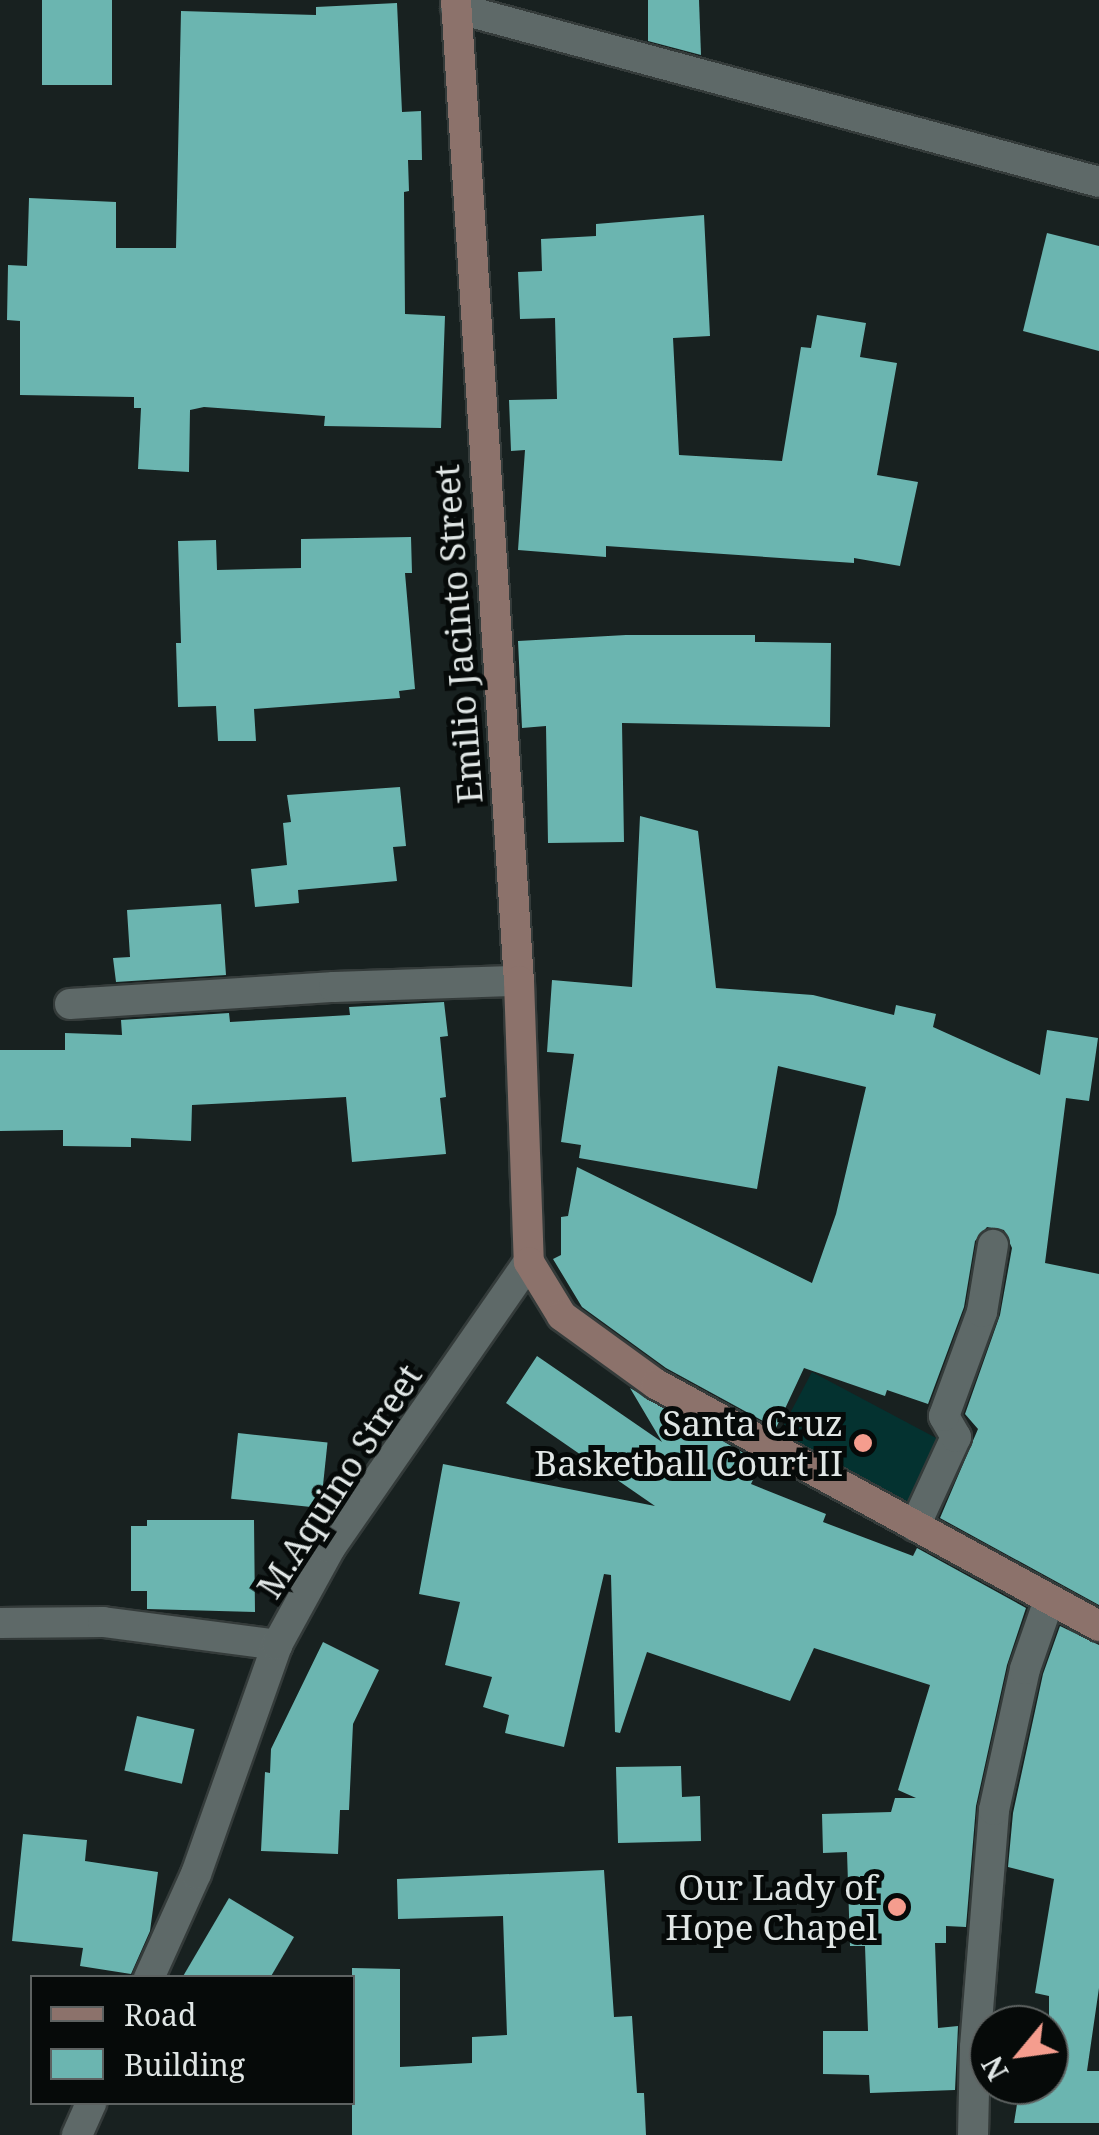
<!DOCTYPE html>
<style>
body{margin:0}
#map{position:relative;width:1099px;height:2135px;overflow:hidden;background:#182120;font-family:"Noto Serif",serif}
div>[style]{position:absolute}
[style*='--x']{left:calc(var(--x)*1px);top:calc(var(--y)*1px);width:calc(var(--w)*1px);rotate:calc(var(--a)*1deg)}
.green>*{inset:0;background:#043230;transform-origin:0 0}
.building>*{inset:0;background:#6bb5b0;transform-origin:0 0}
.roads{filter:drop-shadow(2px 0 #343b3a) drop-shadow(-2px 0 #343b3a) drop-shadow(0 2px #343b3a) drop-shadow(0 -2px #343b3a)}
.street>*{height:30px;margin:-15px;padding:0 15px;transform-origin:15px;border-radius:15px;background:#5e6968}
.secondary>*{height:30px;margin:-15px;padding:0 15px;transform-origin:15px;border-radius:15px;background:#8c726b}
.dots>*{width:28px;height:28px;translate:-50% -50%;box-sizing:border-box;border:5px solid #060a09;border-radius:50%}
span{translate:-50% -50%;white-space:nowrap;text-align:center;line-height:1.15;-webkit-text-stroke:10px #060a09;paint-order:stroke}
.street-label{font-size:35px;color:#e0e6e5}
.poi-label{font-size:35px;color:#e0e6e5}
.right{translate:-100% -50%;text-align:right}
.legend{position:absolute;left:30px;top:1975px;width:325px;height:130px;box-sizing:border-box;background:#060a09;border:2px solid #5d6261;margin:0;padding:12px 18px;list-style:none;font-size:30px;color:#e0e6e5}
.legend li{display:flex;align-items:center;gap:20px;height:50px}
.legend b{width:50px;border:2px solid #5d6261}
.north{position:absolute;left:969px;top:2005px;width:100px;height:100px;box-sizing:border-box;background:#060a09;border:2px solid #5d6261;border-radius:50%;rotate:241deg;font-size:28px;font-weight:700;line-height:40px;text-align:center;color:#e0e6e5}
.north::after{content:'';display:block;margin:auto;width:35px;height:45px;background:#f59d8e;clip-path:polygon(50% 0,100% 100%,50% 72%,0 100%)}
</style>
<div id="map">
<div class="green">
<div style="left:812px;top:1372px;width:155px;height:77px;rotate:28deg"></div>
</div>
<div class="building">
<div style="left:42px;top:0;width:70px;height:85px"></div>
<div style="clip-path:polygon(648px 0,699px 0,701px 55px,648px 41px)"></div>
<div style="clip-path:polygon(397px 3px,402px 112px,421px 111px,422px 160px,408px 160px,409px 191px,404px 192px,405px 314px,445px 316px,441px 428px,324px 426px,325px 416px,204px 407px,190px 410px,189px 472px,138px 469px,141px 408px,134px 408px,134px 397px,20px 395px,20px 321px,7px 320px,8px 265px,27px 266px,29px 198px,116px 202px,116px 248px,176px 248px,181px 11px,316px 15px,316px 7px)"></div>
<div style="clip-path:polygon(704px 215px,710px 336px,673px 338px,679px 455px,782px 461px,801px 347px,811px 348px,817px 315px,866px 323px,860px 357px,897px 363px,877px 475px,918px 482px,900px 566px,854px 558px,854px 563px,606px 546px,606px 557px,518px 550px,525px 450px,511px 451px,509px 400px,557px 399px,555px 318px,520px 319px,518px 272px,542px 271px,541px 239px,596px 236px,596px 224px)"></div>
<div style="clip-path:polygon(1047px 233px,1099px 246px,1099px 351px,1023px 331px)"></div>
<div style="clip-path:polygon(411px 537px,412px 573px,405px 573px,415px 689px,399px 691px,400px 698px,254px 709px,256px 741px,218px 741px,216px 706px,178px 707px,176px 643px,181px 643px,178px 541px,216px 540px,217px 570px,301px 568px,301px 539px)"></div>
<div style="clip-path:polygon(626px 635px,755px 635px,755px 642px,831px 643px,830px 727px,622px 723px,624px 842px,548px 843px,546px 726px,522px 728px,518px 641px)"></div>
<div style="clip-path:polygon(400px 787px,406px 846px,393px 847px,397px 881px,298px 890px,299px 903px,255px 907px,251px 869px,287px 865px,283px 823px,291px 822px,287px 795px)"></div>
<div style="clip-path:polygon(640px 816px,698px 831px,716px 988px,813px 995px,894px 1015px,896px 1005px,936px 1014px,933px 1027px,1040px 1075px,1047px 1030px,1098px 1038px,1089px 1101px,1066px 1098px,1045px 1263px,1099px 1274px,1099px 1605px,940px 1518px,978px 1429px,965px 1414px,1000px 1315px,1012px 1248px,1004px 1230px,987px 1227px,975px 1241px,964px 1307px,928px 1404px,887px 1390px,885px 1396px,804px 1368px,776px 1428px,666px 1368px,582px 1307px,553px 1259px,561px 1255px,561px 1217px,568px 1216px,577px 1167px,812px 1283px,836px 1214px,866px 1087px,778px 1066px,757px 1189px,579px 1158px,581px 1145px,561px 1142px,574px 1054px,547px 1052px,552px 980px,632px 987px)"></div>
<div style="clip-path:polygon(221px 904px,226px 975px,116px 982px,113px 958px,130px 957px,127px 910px)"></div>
<div style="clip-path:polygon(444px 1002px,448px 1036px,440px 1037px,446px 1097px,440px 1098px,446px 1154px,352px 1162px,346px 1097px,192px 1105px,191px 1141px,131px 1138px,131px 1147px,63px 1146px,63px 1130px,0 1131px,0 1050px,65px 1050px,65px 1033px,122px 1035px,121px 1020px,229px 1013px,230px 1022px,350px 1015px,349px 1007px)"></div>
<div style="clip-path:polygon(537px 1356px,662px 1442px,630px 1388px,761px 1463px,751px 1484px,826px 1514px,823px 1522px,913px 1556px,917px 1548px,1026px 1608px,1007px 1665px,976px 1806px,966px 1927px,946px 1926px,946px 1943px,935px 1943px,938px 2028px,958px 2026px,955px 2090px,870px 2093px,869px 2075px,823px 2074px,823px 2031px,868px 2031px,865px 1946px,850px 1946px,847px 1852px,823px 1853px,822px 1814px,891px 1812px,895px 1798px,916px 1798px,898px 1790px,930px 1685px,814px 1648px,790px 1701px,647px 1652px,620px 1733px,615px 1732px,611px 1575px,604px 1574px,564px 1747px,505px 1733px,509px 1715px,483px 1707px,492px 1677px,445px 1665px,460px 1602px,419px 1594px,443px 1464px,655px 1506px,506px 1403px)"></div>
<div style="left:238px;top:1433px;width:90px;height:66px;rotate:6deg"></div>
<div style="clip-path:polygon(147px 1520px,254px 1520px,255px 1612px,147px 1609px,147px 1591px,131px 1591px,131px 1526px,147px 1526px)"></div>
<div style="clip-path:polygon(1060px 1626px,1099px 1645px,1099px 1988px,1087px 2071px,1099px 2071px,1099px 2123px,1014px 2123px,1020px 2085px,1049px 2085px,1049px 1996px,1035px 1993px,1054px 1879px,1008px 1867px,1013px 1813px,1043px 1674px)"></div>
<div style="clip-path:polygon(323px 1642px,379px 1670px,353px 1724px,349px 1810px,340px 1810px,338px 1854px,261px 1851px,265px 1772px,270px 1773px,271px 1749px)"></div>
<div style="left:137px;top:1716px;width:59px;height:56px;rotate:13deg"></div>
<div style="clip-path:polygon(681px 1766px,682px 1797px,700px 1796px,701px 1841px,618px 1843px,616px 1767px)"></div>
<div style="clip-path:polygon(23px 1834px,87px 1840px,85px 1861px,158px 1872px,150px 1931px,131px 1974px,80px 1966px,83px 1948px,12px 1941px)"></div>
<div style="clip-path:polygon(604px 1870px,614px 2017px,632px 2016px,637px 2093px,644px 2093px,646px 2135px,352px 2135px,352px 1968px,400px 1969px,400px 2067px,472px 2063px,472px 2037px,507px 2035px,503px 1916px,398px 1919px,397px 1879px)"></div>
<div style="clip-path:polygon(229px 1898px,294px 1937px,270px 1978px,182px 1978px)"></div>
</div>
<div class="roads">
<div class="street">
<div style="--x:456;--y:8;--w:666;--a:15.14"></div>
<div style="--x:70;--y:1004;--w:265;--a:-3.7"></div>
<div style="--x:334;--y:987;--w:185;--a:-1.9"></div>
<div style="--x:915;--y:1526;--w:98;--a:-65.3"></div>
<div style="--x:956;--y:1437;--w:24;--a:-120"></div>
<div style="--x:944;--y:1416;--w:111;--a:-69.9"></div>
<div style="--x:982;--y:1312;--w:68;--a:-80.7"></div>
<div style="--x:0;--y:1623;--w:103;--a:-0.6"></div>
<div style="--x:103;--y:1622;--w:176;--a:7.5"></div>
<div style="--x:149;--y:1978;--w:114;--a:-65.7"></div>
<div style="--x:196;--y:1874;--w:243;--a:-70.5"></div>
<div style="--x:277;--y:1645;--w:111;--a:-61.3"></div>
<div style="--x:330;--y:1548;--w:348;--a:-55.2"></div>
<div style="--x:77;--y:2135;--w:36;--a:-66"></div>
<div style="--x:973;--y:2135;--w:88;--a:-88.7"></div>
<div style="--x:975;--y:2047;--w:238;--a:-85.4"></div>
<div style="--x:994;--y:1810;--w:144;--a:-77.6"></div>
<div style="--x:1025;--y:1669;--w:73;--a:-70.8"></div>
</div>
<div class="secondary">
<div style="--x:456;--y:0;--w:983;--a:86.33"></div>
<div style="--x:519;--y:981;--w:281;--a:88"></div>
<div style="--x:529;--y:1262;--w:63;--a:58.6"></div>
<div style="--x:562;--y:1316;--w:116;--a:35.9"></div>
<div style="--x:656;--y:1384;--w:505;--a:28.65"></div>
</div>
</div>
<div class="dots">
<div style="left:863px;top:1443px;background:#f59d8e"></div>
<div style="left:897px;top:1907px;background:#f59d8e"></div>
</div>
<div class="street-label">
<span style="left:458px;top:634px;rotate:-94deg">Emilio Jacinto Street</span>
<span style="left:339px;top:1481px;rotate:-57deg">M.Aquino Street</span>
</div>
<div class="poi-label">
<span class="right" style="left:843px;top:1443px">Santa Cruz<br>Basketball Court II</span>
<span class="right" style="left:877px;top:1907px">Our Lady of<br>Hope Chapel</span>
</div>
<ul class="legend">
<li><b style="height:12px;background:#8c726b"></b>Road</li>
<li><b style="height:28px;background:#6bb5b0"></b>Building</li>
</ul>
<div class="north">N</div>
</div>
